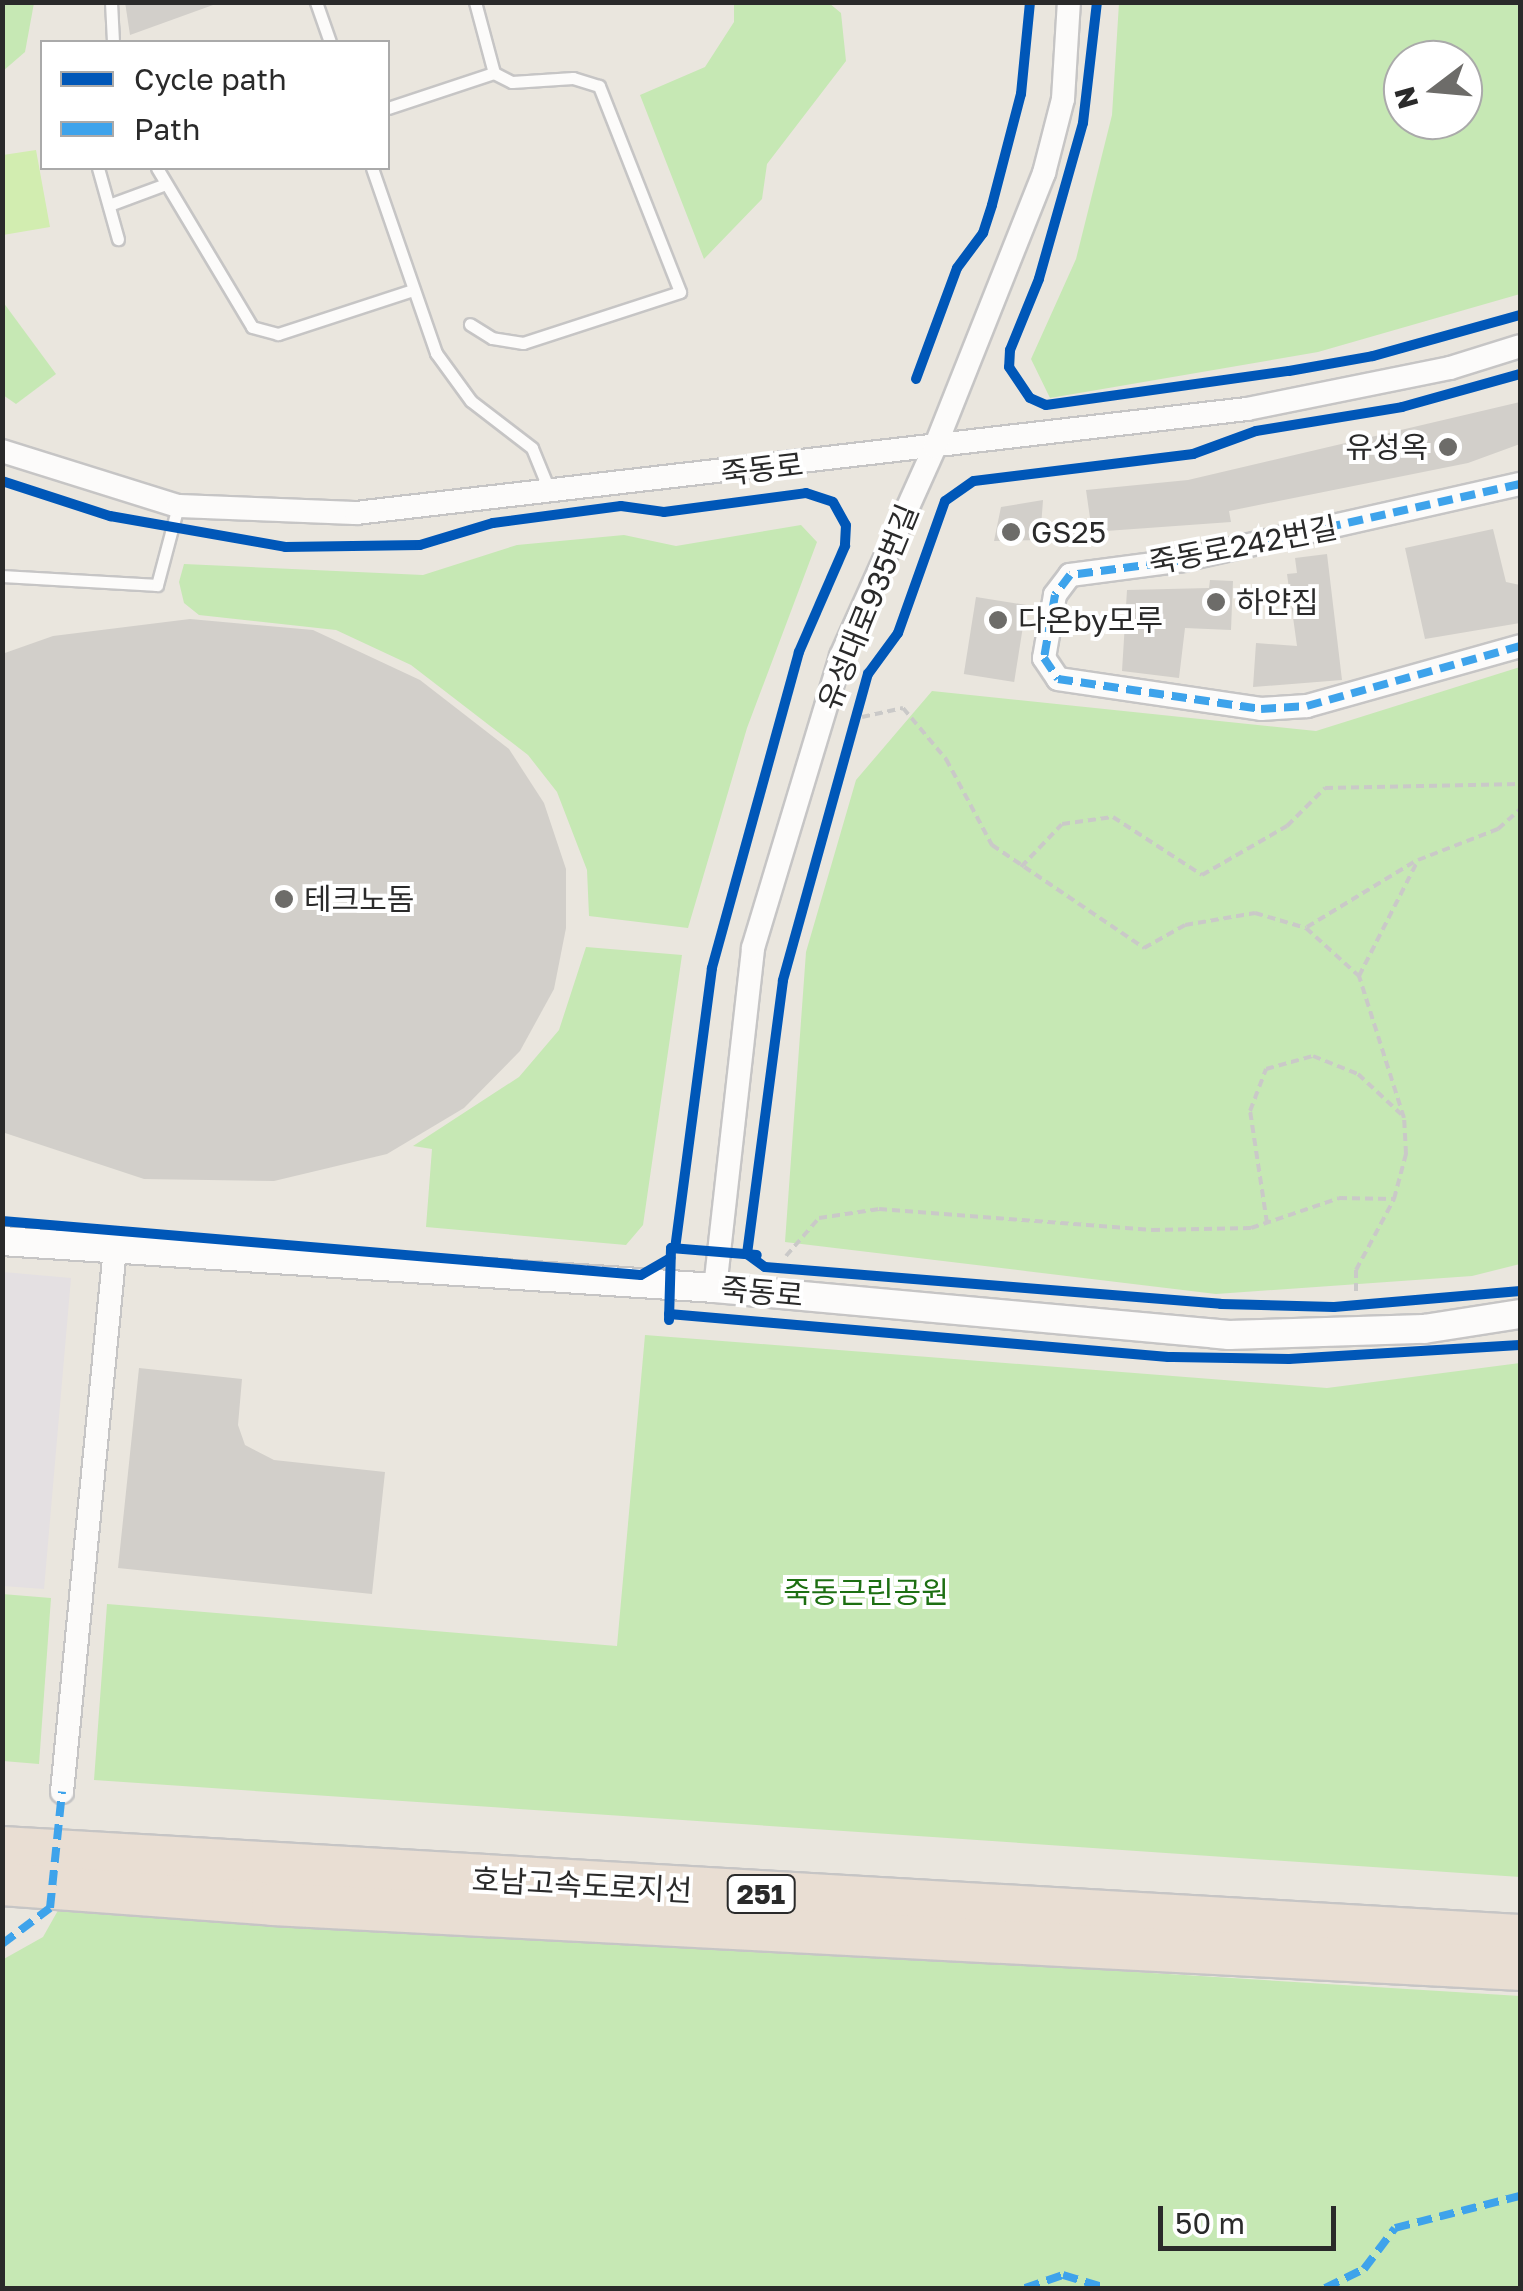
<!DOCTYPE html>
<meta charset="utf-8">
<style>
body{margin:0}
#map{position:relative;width:1523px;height:2291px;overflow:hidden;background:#eae6de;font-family:"Golos Text","Noto Sans KR",sans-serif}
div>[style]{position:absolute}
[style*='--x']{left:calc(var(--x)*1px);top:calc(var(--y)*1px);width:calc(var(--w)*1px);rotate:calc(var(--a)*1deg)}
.industrial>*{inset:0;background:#e4e0e2}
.green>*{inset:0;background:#c6e8b4}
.pitch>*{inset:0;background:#d2edb0}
.building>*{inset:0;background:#d2cfca;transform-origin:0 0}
.path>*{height:4px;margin-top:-2px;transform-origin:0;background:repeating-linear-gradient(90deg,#cac9c8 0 8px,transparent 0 13px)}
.roads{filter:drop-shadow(2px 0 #c6c5c5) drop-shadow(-2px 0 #c6c5c5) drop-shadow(0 2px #c6c5c5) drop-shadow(0 -2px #c6c5c5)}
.service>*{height:11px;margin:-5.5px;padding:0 5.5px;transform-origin:5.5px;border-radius:5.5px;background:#fcfbfa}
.minor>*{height:22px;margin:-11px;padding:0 11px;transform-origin:11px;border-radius:11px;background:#fcfbfa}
.tertiary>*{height:28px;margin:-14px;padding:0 14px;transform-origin:14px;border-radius:14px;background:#fcfbfa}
.motorway>*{height:42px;margin:-21px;padding:0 21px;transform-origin:21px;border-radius:21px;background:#e9ded3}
.quiet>*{height:8px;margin-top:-4px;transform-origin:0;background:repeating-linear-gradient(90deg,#3ea3eb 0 15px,transparent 0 23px)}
.cycleway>*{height:10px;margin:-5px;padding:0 5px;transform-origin:5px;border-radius:5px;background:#0057b8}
.dots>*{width:28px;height:28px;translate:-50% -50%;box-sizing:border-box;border:5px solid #fff;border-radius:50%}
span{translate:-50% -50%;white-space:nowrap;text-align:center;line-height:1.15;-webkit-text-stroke:8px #fff;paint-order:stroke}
.shield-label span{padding:2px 8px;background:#fff;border:2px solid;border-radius:8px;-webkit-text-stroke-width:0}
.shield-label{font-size:28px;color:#2a2a2a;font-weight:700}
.poi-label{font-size:30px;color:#2a2a2a}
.right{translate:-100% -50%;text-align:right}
.left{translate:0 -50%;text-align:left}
.street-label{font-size:30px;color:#2a2a2a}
.park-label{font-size:30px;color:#1d6f12}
.frame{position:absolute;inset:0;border:5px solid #2a2a2a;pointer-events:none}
.legend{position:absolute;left:40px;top:40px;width:350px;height:130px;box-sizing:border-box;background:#fff;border:2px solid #aaa;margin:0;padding:12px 18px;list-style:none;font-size:30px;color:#2a2a2a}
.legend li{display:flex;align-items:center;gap:20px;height:50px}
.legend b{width:50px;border:2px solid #aaa}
.north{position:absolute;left:1383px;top:40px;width:100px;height:100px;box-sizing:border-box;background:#fff;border:2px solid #aaa;border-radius:50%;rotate:254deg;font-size:28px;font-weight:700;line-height:40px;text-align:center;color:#2a2a2a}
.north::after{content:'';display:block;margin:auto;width:35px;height:45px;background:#6d6c69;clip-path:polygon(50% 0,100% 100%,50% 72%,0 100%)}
.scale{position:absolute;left:1158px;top:2206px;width:178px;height:45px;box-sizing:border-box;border:5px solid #2a2a2a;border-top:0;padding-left:12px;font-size:30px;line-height:35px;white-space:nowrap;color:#2a2a2a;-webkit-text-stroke:8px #fff;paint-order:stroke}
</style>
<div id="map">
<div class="industrial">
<div style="clip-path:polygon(3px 1272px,71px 1278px,44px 1589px,3px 1586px)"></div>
</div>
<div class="green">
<div style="clip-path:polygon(3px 2px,34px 3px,25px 52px,3px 71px)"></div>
<div style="clip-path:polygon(734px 3px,829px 3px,841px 13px,846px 61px,767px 164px,762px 199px,704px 259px,640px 95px,705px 67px,734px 22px)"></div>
<div style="clip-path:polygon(evenodd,1119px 3px,1520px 3px,1520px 294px,1318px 352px,1050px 398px,1031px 359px,1076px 259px,1112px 115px,1119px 3px,1403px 60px,1463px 60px,1463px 120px,1403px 120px,1403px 60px)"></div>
<div style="clip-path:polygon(3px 302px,56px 374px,16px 404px,3px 395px)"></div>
<div style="clip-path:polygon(801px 525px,817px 542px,747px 728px,688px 928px,589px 916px,587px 870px,557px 792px,528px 755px,411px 665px,336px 630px,199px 615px,184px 603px,179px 582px,184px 564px,423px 575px,517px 545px,624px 535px,676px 546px)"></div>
<div style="clip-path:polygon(1520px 667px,1520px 1264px,1472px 1276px,1216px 1294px,785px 1242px,806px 952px,856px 780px,932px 691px,1316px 731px)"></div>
<div style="clip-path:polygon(586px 947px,682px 955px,643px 1225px,626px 1245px,426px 1227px,432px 1149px,413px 1146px,519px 1077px,559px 1030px)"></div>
<div style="clip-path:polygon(645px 1335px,1327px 1388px,1520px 1363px,1520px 1877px,94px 1780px,107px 1604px,617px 1646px)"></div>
<div style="clip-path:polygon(2px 1594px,51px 1598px,39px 1764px,3px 1761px)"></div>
<div style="clip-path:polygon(61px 1905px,1520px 1996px,1520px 2288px,3px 2288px,2px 1960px,43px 1937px)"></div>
</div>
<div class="pitch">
<div style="clip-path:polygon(36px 150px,50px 227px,3px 235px,3px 155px)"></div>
</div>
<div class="building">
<div style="clip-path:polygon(125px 2px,213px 2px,213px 5px,130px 35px)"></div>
<div style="clip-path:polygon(1520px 402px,1520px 444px,1468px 463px,1229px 511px,1231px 522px,1092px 532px,1086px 490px,1188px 480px)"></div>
<div style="clip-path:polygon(1043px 500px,1040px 540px,994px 541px,1001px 507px)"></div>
<div style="clip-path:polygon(1493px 529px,1506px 582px,1520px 585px,1520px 623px,1425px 639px,1405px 548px)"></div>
<div style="clip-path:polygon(1327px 554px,1342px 680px,1253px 687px,1256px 643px,1297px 646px,1287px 574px,1297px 573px,1295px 558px)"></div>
<div style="clip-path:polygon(1210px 580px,1233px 581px,1231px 630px,1185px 628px,1179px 678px,1122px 671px,1127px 590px,1209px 588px)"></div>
<div style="left:976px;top:597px;width:51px;height:78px;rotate:9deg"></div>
<div style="clip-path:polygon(190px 619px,313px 630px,420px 680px,509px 749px,544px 803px,566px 869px,566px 928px,554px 989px,520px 1051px,464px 1108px,387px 1154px,274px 1181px,144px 1179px,2px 1132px,2px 654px,53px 636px)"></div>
<div style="clip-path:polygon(139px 1368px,242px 1379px,238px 1425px,245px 1445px,274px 1460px,385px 1472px,372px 1594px,118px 1568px)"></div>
</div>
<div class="path">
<div style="--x:862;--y:717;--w:42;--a:-12.4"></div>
<div style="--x:903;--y:708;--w:67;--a:49.9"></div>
<div style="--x:946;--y:759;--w:98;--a:61.9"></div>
<div style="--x:992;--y:845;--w:184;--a:34.1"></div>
<div style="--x:1144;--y:948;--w:47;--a:-29.3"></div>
<div style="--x:1185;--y:925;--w:71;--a:-9.7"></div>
<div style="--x:1255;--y:913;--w:53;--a:16.4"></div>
<div style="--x:1306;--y:928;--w:72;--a:42.2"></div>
<div style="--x:1021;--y:867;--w:59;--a:-46.4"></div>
<div style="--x:1062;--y:824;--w:51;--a:-7.8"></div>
<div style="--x:1113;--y:817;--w:106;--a:33.1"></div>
<div style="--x:1202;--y:875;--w:98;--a:-30"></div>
<div style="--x:1287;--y:826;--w:54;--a:-45"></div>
<div style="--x:1325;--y:788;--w:195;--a:-1.2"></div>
<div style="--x:1307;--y:927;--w:125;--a:-31.3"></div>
<div style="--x:1267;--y:1223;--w:113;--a:-98.6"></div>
<div style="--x:1250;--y:1111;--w:45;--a:-69.1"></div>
<div style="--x:1266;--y:1069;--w:49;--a:-15.5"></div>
<div style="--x:1313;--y:1056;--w:48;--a:21.8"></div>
<div style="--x:1358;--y:1074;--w:59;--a:42.9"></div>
<div style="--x:786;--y:1256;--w:50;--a:-49"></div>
<div style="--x:819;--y:1218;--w:61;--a:-8.5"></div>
<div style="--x:879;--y:1209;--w:274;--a:4.4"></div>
<div style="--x:1152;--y:1230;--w:99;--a:-1.2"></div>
<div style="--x:1251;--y:1228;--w:93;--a:-18.8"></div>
<div style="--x:1339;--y:1198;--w:55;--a:1"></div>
<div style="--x:1356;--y:1291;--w:21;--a:-90"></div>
<div style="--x:1356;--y:1270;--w:81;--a:-61.8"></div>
<div style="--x:1394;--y:1199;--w:47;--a:-75.1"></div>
<div style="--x:1406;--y:1154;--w:36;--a:-93"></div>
<div style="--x:1404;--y:1118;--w:149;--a:-107.6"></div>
<div style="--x:1359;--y:976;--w:130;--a:-63"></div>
<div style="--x:1418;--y:860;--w:86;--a:-21.2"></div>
<div style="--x:1498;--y:829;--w:30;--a:-42"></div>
</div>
<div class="roads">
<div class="service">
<div style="--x:111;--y:2;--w:40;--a:87.1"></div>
<div style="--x:316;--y:2;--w:42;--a:70.7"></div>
<div style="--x:475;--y:2;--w:73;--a:75"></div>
<div style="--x:388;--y:108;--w:112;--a:-18.3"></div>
<div style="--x:494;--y:73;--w:20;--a:27"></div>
<div style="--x:512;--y:82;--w:61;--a:-3.8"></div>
<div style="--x:573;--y:78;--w:27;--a:17"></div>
<div style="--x:599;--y:86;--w:221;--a:68.5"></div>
<div style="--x:680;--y:292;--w:165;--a:162"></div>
<div style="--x:523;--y:343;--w:31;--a:-171"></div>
<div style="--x:492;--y:338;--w:26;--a:-148"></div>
<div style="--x:98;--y:168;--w:74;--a:74.3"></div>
<div style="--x:157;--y:168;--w:185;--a:59.1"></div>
<div style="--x:252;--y:327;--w:27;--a:15"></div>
<div style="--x:278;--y:334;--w:142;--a:-18.1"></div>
<div style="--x:372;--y:168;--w:196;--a:70.9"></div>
<div style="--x:436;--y:353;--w:59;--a:53.9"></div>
<div style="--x:471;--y:401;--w:77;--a:37.6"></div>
<div style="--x:532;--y:448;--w:48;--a:67.8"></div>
<div style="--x:109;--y:205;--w:58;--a:-20.3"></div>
<div style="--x:2;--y:576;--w:155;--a:3.3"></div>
<div style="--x:157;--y:585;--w:82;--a:-75.1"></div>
</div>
<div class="minor">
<div style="--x:2;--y:451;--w:184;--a:17.4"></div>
<div style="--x:178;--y:506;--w:178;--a:2.3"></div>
<div style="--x:356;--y:513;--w:897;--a:-6.66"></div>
<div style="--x:1247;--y:409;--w:207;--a:-11.4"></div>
<div style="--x:1450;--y:368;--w:73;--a:-17.4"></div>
<div style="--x:1520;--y:484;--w:344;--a:167.3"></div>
<div style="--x:1184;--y:560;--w:115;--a:172.5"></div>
<div style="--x:1070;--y:575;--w:25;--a:127"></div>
<div style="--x:1055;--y:595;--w:64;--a:99.9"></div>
<div style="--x:1044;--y:658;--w:25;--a:56"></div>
<div style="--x:1058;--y:679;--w:205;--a:8.4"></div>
<div style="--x:1261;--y:709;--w:46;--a:-3.7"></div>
<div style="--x:1307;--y:706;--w:221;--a:-15.7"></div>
<div style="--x:715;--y:1288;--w:342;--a:-83.6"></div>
<div style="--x:753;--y:948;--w:305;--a:-73.2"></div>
<div style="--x:841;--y:656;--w:229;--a:-65.8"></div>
<div style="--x:935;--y:447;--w:295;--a:-68.3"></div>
<div style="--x:1044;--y:173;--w:76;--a:-75.6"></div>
<div style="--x:1063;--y:99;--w:97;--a:-86.5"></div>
<div style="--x:62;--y:1792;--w:546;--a:-84.43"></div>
</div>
<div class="tertiary">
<div style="--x:2;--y:1241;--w:715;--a:3.77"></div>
<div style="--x:715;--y:1288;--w:516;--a:5.22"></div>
<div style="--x:1229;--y:1335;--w:195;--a:-1.8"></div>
<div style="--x:1424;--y:1329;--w:97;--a:-8.9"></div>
</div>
<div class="motorway">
<div style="--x:2;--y:1848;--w:1521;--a:3.32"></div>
<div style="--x:2;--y:1884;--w:272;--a:4.2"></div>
<div style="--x:273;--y:1904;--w:1249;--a:2.98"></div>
</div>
</div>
<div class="quiet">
<div style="--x:1520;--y:484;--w:344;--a:167.3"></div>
<div style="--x:1184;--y:560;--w:115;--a:172.5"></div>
<div style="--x:1070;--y:575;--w:25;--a:127"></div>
<div style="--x:1055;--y:595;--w:64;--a:99.9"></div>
<div style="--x:1044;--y:658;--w:25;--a:56"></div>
<div style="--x:1058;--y:679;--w:205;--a:8.4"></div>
<div style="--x:1261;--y:709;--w:46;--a:-3.7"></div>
<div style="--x:1307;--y:706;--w:221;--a:-15.7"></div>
<div style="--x:2;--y:1944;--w:60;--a:-36.9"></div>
<div style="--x:50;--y:1908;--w:117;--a:-84.1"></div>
<div style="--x:1025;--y:2288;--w:40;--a:-18.9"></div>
<div style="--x:1063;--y:2275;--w:45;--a:16.8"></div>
<div style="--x:1325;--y:2288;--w:43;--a:-26"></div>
<div style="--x:1364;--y:2269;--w:51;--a:-52.9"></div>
<div style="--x:1395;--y:2228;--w:129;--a:-14.4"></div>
</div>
<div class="cycleway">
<div style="--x:1097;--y:2;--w:122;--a:96.6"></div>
<div style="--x:1083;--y:123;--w:162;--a:105.8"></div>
<div style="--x:1039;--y:279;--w:77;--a:112.2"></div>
<div style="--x:1010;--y:350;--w:17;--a:93"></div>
<div style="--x:1009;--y:367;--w:37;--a:56"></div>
<div style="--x:1030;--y:398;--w:17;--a:24"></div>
<div style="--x:1046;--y:405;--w:245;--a:-8"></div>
<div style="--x:1289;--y:371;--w:85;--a:-10.1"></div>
<div style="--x:1373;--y:356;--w:153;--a:-15.6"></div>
<div style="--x:916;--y:379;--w:118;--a:-69.7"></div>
<div style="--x:957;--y:268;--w:44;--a:-53.4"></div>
<div style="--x:983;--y:233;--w:29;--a:-72"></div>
<div style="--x:992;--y:205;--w:115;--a:-75.4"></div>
<div style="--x:1021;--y:94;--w:92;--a:-84.4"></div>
<div style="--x:2;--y:481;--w:114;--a:18"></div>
<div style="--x:110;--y:516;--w:178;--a:10"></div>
<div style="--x:285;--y:547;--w:135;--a:-0.8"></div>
<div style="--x:420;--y:545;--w:76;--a:-16.8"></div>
<div style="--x:493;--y:523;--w:129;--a:-7.6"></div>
<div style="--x:621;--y:506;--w:43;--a:7.9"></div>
<div style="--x:664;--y:512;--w:143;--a:-7.6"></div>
<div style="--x:806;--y:493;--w:28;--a:18"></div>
<div style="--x:833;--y:502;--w:26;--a:61"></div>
<div style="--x:846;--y:525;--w:21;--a:93"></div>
<div style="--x:845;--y:546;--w:116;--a:113.5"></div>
<div style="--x:799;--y:652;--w:328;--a:105.4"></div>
<div style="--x:712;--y:968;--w:282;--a:97.5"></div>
<div style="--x:2;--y:1221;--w:641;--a:4.83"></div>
<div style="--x:641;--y:1275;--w:34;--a:-30"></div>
<div style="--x:747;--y:1254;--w:276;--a:-82.5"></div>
<div style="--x:783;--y:980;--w:318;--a:-74.5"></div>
<div style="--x:868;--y:674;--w:51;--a:-53.8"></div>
<div style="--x:898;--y:633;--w:140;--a:-70.4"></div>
<div style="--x:945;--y:501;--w:35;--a:-35"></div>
<div style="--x:974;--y:481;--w:221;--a:-7"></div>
<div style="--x:1193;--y:454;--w:67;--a:-20.1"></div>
<div style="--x:1256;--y:431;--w:148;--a:-9.3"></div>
<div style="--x:1402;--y:407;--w:123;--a:-15.6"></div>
<div style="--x:747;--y:1254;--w:22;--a:36"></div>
<div style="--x:765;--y:1267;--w:457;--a:4.6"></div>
<div style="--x:1221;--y:1304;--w:113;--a:1.5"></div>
<div style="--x:1334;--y:1307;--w:187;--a:-4.9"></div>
<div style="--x:669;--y:1314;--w:501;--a:4.93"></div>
<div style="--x:1168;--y:1357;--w:121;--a:0.9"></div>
<div style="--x:1289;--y:1359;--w:231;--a:-3.5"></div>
<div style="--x:669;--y:1320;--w:72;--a:-88.4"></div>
<div style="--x:671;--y:1248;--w:86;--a:4.7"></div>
</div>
<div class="dots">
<div style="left:1448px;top:447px;background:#6d6c69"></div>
<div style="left:1011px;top:532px;background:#6d6c69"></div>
<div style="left:1216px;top:602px;background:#6d6c69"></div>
<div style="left:998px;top:620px;background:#6d6c69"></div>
<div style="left:284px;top:899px;background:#6d6c69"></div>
</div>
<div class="shield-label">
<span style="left:761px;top:1894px">251</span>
</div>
<div class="poi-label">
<span class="right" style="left:1428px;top:447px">유성옥</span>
<span class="left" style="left:1031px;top:532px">GS25</span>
<span class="left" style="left:1236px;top:602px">하얀집</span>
<span class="left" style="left:1018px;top:620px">다온by모루</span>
<span class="left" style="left:304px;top:899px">테크노돔</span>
</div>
<div class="street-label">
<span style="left:762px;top:469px;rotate:-7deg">죽동로</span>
<span style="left:1243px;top:545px;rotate:-11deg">죽동로242번길</span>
<span style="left:868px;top:607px;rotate:-68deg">유성대로935번길</span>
<span style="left:762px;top:1292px;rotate:5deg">죽동로</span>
<span style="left:582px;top:1885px;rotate:3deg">호남고속도로지선</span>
</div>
<div class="park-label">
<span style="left:866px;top:1592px">죽동근린공원</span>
</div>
<div class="frame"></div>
<ul class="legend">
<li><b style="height:12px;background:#0057b8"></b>Cycle path</li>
<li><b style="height:12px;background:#3ea3eb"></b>Path</li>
</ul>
<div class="north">N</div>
<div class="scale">50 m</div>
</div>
